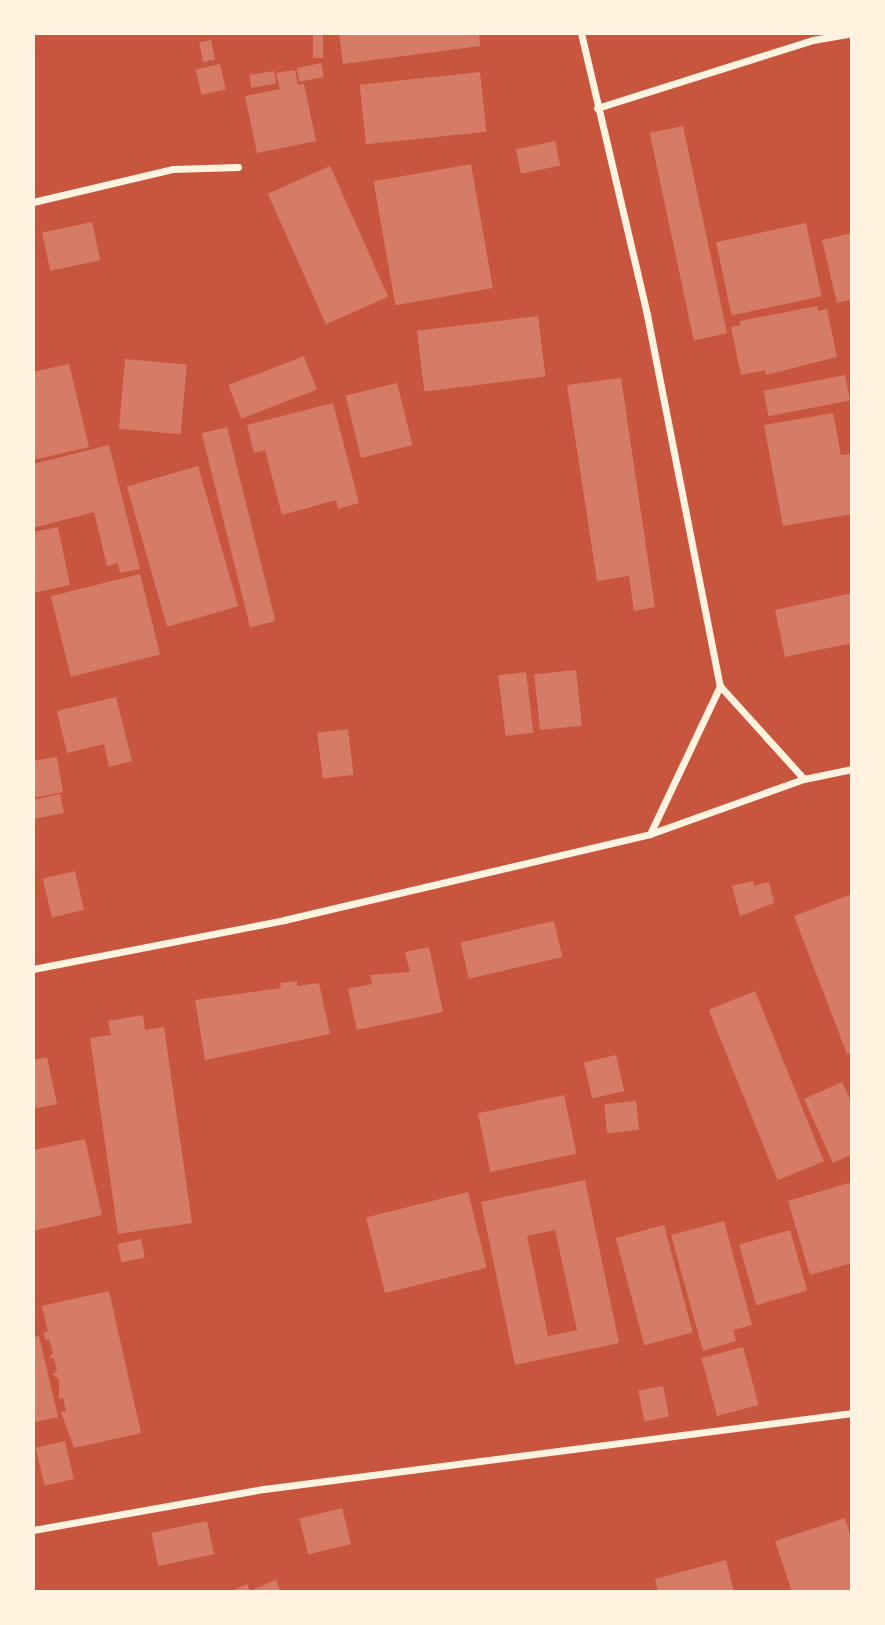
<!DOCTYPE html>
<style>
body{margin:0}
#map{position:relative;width:885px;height:1625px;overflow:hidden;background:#c8553d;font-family:"DM Sans",sans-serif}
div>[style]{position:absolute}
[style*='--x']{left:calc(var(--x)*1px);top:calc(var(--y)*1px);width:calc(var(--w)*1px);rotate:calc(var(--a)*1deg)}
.building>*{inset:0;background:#d67c66;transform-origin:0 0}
.minor>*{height:7px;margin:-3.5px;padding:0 3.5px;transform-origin:3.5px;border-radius:3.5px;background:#fff3e0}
span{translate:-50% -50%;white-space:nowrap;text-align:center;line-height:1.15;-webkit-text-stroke:7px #fff3e0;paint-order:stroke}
.frame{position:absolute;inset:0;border:35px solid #fff3e0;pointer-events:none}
</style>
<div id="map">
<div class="building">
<div style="left:313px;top:33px;width:10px;height:25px"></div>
<div style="clip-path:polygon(339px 33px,479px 33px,480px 46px,343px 64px)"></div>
<div style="left:211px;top:40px;width:20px;height:12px;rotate:79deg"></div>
<div style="left:321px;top:63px;width:14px;height:25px;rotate:78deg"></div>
<div style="left:220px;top:64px;width:26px;height:25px;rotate:77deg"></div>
<div style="clip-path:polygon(295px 70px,298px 85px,304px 84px,316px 141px,257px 153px,245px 96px,280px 89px,276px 73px)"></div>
<div style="left:274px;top:71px;width:13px;height:25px;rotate:81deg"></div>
<div style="left:480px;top:72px;width:60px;height:121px;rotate:84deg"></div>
<div style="left:683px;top:126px;width:212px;height:34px;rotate:78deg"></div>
<div style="left:555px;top:141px;width:25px;height:40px;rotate:78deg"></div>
<div style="left:471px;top:164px;width:126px;height:99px;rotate:80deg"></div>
<div style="left:330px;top:166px;width:143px;height:68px;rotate:66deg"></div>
<div style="left:92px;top:222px;width:39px;height:51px;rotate:78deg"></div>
<div style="left:806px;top:223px;width:75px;height:92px;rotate:78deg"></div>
<div style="clip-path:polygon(852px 233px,852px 299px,837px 303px,822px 240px)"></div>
<div style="clip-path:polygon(817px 306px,818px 311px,827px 309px,837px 357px,766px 375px,765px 370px,741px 375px,731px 327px,740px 325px,740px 321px)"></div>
<div style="left:538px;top:316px;width:61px;height:122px;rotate:83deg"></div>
<div style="left:304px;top:356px;width:36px;height:81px;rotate:69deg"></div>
<div style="left:125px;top:359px;width:62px;height:70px;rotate:5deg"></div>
<div style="clip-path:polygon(69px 364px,89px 447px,33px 460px,33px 372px)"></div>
<div style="left:845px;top:375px;width:26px;height:83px;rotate:79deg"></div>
<div style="clip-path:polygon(621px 378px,655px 607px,634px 611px,629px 576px,597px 581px,567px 385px)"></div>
<div style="left:397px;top:383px;width:64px;height:53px;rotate:76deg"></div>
<div style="clip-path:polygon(333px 403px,359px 503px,338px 509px,336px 500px,282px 515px,265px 450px,254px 453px,247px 425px)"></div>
<div style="clip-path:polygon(833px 413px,841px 455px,850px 454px,852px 464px,852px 514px,783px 526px,764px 425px)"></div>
<div style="left:227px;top:427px;width:200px;height:26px;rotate:76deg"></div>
<div style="clip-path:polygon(109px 445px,140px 569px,120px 573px,118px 563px,107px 566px,94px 512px,33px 528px,33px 464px)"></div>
<div style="left:198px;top:466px;width:146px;height:74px;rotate:74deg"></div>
<div style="clip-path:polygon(58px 527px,70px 585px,33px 593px,33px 532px)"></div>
<div style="left:140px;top:574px;width:83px;height:92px;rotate:76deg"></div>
<div style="clip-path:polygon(852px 593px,852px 643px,785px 657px,775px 610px)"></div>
<div style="left:576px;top:670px;width:56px;height:42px;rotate:84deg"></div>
<div style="left:526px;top:672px;width:61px;height:28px;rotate:83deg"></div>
<div style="clip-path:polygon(116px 697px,132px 761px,109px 767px,104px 744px,67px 753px,57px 711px)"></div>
<div style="left:348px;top:729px;width:46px;height:31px;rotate:83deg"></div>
<div style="clip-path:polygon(57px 757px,63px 792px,33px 798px,33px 761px)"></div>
<div style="clip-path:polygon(60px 794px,64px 813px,33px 819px,33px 800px)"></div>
<div style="left:75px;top:871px;width:40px;height:33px;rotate:77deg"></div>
<div style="clip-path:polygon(753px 881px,754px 886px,769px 882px,774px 903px,740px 916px,732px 886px)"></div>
<div style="clip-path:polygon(852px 894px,852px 1053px,847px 1054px,794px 916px)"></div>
<div style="left:554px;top:921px;width:37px;height:96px;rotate:77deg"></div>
<div style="clip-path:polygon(429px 947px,443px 1012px,357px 1030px,348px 989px,372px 984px,370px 975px,410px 972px,405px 952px)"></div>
<div style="clip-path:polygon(297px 981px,297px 986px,319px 983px,330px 1034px,205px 1060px,195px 1000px,281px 988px,280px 983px)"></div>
<div style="left:755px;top:991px;width:184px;height:50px;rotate:68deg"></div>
<div style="clip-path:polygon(143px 1015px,145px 1030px,164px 1027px,192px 1223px,118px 1234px,90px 1038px,111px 1035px,108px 1021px)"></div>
<div style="left:616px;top:1055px;width:37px;height:33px;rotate:77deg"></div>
<div style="clip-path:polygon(47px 1057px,57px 1104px,33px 1109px,33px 1060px)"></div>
<div style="clip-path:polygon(842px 1082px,852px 1104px,852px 1154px,833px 1163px,804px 1099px)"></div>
<div style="left:564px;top:1095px;width:60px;height:88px;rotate:78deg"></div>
<div style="left:636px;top:1101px;width:29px;height:32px;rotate:84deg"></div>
<div style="clip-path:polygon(85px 1139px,102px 1215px,33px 1231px,33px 1150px)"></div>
<div style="clip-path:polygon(evenodd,585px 1180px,619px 1343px,515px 1365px,481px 1202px,585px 1180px,555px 1230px,577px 1330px,548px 1336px,527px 1236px,555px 1230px)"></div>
<div style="clip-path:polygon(852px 1182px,852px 1263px,810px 1275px,788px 1201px)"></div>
<div style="left:468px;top:1192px;width:78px;height:105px;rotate:76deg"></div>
<div style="clip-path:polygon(724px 1221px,752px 1325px,733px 1330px,736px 1341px,703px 1351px,671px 1235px)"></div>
<div style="left:664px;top:1225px;width:111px;height:50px;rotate:75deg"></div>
<div style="left:790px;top:1230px;width:63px;height:53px;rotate:74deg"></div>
<div style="left:141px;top:1239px;width:19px;height:24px;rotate:78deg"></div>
<div style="clip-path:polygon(109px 1291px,141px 1433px,74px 1448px,61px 1412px,66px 1411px,63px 1398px,59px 1399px,59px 1379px,52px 1374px,57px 1372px,54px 1358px,49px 1359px,53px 1353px,49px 1339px,45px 1340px,44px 1332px,48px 1332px,42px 1306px)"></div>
<div style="clip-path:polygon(39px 1336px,58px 1417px,34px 1422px,33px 1337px)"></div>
<div style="left:743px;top:1347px;width:60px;height:43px;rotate:75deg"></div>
<div style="left:663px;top:1386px;width:31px;height:25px;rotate:79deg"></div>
<div style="left:65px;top:1441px;width:39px;height:30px;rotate:77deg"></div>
<div style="left:342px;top:1508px;width:37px;height:44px;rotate:76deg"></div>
<div style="clip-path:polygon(845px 1518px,852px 1540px,852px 1592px,792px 1592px,775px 1541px)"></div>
<div style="left:207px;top:1521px;width:34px;height:57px;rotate:78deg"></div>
<div style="clip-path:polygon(726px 1560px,734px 1592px,658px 1592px,655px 1579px)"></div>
<div style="clip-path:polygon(276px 1580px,281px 1592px,229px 1592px,247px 1584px,250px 1591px)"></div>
</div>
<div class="minor">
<div style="--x:581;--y:33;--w:290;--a:76.8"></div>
<div style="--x:647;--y:315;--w:378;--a:78.9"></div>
<div style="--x:720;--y:686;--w:125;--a:47.9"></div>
<div style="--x:597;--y:108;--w:226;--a:-17.5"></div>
<div style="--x:813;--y:40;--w:39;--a:-10"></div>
<div style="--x:33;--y:202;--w:144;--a:-13.3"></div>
<div style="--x:173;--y:169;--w:65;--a:-1.8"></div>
<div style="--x:650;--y:834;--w:164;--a:-64.7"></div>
<div style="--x:33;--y:969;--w:256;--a:-11"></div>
<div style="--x:284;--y:920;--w:376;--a:-13.2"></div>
<div style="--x:650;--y:834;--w:164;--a:-19.7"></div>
<div style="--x:804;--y:779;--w:49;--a:-11.8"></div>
<div style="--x:33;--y:1530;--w:235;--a:-10.1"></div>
<div style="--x:264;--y:1489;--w:593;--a:-7.36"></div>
</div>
<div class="frame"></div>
</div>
